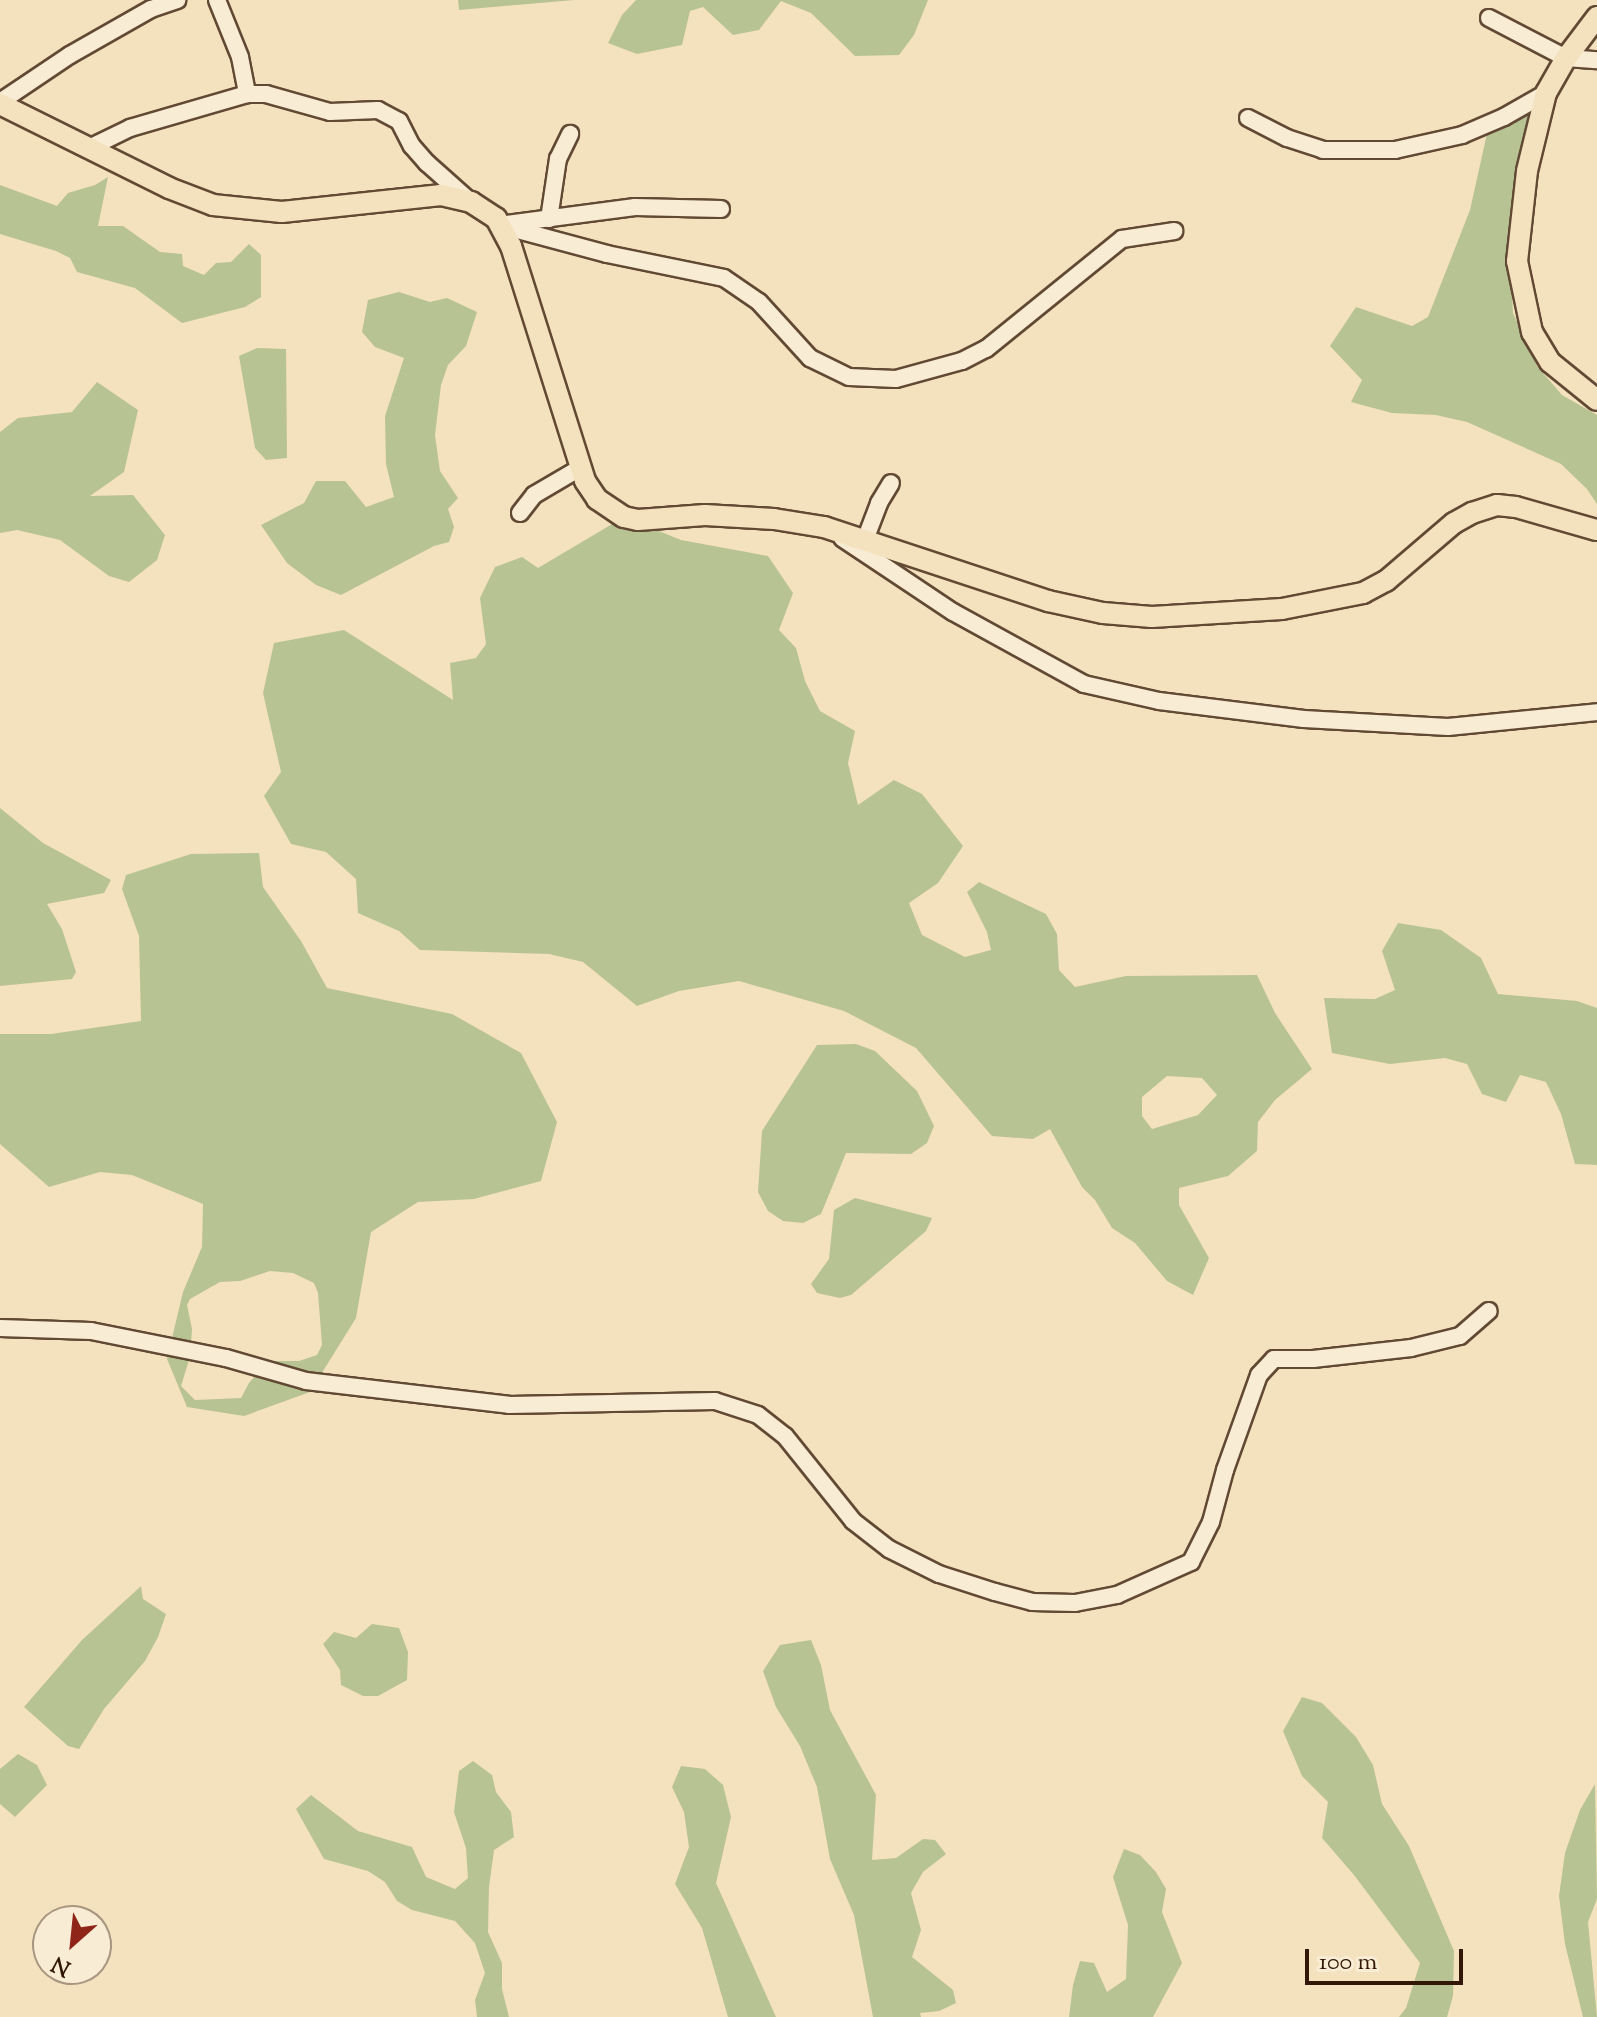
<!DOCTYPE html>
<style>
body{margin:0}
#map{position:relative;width:1597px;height:2017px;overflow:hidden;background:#f4e1bd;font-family:"Sorts Mill Goudy",serif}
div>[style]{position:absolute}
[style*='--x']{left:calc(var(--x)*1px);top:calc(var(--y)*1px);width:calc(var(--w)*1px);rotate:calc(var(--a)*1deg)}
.green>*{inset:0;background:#b8c393}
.roads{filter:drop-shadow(2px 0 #624934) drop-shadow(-2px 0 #624934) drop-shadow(0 2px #624934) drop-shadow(0 -2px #624934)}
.minor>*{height:16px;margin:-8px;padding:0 8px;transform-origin:8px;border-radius:8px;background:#f8ecd4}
.major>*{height:20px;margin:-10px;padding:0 10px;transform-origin:10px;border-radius:10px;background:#f4e1bd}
span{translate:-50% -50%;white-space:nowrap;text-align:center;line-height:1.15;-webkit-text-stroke:6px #f8ecd4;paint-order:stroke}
.north{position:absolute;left:32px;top:1905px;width:80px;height:80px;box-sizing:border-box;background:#f8ecd4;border:2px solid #a99682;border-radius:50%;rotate:207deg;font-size:22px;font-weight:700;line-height:32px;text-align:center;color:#321606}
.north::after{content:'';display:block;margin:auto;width:28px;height:36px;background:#8f2418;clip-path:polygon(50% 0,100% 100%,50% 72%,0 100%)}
.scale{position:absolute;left:1305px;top:1949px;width:158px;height:36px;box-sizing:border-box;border:4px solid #321606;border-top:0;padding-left:10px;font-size:24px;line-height:28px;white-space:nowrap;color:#321606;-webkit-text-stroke:6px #f8ecd4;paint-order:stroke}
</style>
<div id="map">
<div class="green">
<div style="clip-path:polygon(458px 0,574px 0,459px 10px)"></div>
<div style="clip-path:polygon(636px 0,928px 0,914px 35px,899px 55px,855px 56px,811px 13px,781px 1px,759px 30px,733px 35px,703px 7px,690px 11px,682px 45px,637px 54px,608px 43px,622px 15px)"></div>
<div style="clip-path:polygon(1540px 102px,1517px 168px,1510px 256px,1513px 313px,1537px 366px,1562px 395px,1597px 415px,1597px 504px,1587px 489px,1561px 464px,1467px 422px,1436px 415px,1392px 413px,1351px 402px,1362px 380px,1330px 346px,1356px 307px,1412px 326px,1428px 317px,1470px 210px,1488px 129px)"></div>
<div style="clip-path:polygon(108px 177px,98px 226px,123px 226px,160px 252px,182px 254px,183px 266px,204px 275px,216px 263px,231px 262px,249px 244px,261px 255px,261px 297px,245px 307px,182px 323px,135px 288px,77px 272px,70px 258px,56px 251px,0 234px,0 185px,57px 206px,68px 193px,95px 185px)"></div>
<div style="clip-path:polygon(399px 292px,430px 302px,447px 298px,477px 312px,466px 346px,448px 365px,441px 385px,435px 435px,440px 471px,458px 498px,448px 509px,454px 527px,449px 542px,434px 546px,341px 595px,316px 585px,287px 563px,261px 525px,304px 503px,316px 481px,345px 481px,366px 507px,394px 497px,386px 464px,385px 416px,404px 358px,375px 347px,362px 332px,368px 300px)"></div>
<div style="clip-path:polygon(257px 348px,286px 349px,287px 458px,266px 460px,255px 448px,239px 356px)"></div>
<div style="clip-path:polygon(97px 382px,138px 410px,124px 472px,90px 496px,133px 495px,165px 535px,157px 560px,129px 582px,109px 576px,60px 540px,17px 530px,0 533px,0 432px,18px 418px,72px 412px)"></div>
<div style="clip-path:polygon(evenodd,624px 517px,681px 540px,768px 556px,793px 593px,779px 630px,796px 648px,805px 681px,820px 711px,855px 731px,848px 763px,858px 805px,894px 780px,922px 794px,963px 846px,938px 883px,909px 903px,922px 935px,965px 957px,991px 950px,987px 932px,967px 892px,979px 882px,1046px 914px,1057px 934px,1059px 970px,1075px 987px,1126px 976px,1257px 975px,1275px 1013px,1312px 1069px,1275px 1100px,1258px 1122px,1257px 1151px,1228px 1176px,1179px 1188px,1179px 1205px,1209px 1258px,1193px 1295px,1167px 1281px,1135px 1243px,1112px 1228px,1095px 1200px,1082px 1187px,1050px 1129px,1033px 1139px,992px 1136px,916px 1048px,844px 1011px,739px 981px,679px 991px,637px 1006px,583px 962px,549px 954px,420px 950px,399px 931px,358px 913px,356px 879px,326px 852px,291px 844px,264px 796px,281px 772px,263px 693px,274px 643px,344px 630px,453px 700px,450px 663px,476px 658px,486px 644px,480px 598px,495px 567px,522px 557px,538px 568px,624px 517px,1167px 1076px,1202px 1078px,1217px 1095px,1198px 1115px,1152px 1129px,1142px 1116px,1142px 1097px,1167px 1076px)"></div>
<div style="clip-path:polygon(0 808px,43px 843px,111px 880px,104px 893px,47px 904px,62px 929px,76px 972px,72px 979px,0 986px)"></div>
<div style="clip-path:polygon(evenodd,259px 853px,263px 887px,301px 941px,327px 988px,452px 1014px,521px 1053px,557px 1122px,541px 1181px,474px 1199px,418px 1202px,371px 1232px,356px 1318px,310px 1392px,244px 1416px,187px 1407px,167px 1359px,183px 1292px,202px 1247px,203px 1204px,132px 1175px,100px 1172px,49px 1187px,0 1144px,0 1034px,51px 1034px,141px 1021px,139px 936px,122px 889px,126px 875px,191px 854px,259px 853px,270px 1271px,293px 1273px,314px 1283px,318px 1293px,322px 1345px,317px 1355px,299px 1361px,268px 1361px,249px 1383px,241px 1398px,195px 1400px,181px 1386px,190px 1357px,192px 1329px,187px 1305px,190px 1299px,220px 1282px,240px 1281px,270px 1271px)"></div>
<div style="clip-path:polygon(1398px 923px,1441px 930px,1481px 958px,1498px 994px,1577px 1001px,1597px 1008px,1597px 1165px,1575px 1164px,1561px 1114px,1546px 1082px,1520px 1075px,1506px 1102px,1482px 1094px,1467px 1064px,1445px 1058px,1390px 1064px,1332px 1053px,1324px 998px,1375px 999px,1395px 990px,1382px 951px)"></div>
<div style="clip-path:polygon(856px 1044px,875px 1051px,917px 1091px,934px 1126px,927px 1143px,911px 1154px,846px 1153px,821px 1214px,803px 1223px,783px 1221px,768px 1211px,758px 1192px,762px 1131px,817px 1045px)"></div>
<div style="clip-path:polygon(855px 1198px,932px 1218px,926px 1231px,851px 1295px,840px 1298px,817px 1293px,811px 1284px,829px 1259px,834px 1210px)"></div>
<div style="clip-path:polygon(141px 1586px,143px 1599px,166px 1614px,158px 1637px,145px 1661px,104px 1709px,79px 1749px,68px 1746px,24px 1707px,82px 1640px)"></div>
<div style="clip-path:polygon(372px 1624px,399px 1628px,408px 1652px,407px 1680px,378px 1696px,363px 1696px,341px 1685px,340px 1670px,323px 1644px,334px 1632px,356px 1638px)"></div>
<div style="clip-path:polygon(811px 1640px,821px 1665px,830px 1710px,876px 1795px,872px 1860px,896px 1858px,923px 1839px,935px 1840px,946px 1854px,923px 1872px,911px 1893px,921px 1930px,912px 1957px,953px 1990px,956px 2003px,939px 2011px,920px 2013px,921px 2017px,873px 2017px,854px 1915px,830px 1859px,817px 1787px,800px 1746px,776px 1707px,763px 1671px,780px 1645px)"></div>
<div style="clip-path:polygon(1302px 1697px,1322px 1703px,1356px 1737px,1373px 1765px,1382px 1804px,1409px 1846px,1454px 1951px,1453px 1996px,1447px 2017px,1399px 2017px,1406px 2008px,1420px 1963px,1354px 1875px,1322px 1838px,1328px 1802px,1302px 1776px,1283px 1731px)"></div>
<div style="clip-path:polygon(18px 1754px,37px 1765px,47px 1785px,15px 1817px,0 1804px,0 1769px)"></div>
<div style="clip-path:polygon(473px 1761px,492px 1775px,496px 1792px,511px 1812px,514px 1837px,494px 1850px,489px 1887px,488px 1932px,502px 1963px,502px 1989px,509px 2017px,477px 2017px,475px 2000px,485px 1973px,475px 1943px,455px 1921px,412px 1910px,397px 1901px,385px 1882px,368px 1871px,324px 1859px,296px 1809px,311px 1795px,358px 1831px,412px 1847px,426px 1877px,455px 1889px,468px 1878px,466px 1848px,454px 1812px,459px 1771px)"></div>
<div style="clip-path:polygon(681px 1766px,705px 1769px,723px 1785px,731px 1817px,716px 1883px,776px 2017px,728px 2017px,702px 1928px,675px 1884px,689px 1847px,684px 1812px,672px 1787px)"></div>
<div style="clip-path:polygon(1595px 1784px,1597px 1899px,1588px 1922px,1597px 2017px,1583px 2017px,1565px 1944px,1559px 1896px,1565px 1853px,1580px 1810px)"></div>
<div style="clip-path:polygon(1124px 1849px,1140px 1855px,1156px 1872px,1166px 1889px,1162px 1912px,1182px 1963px,1153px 2017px,1069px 2017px,1073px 1985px,1080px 1961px,1094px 1963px,1107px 1992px,1126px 1979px,1128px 1925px,1113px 1877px)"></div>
</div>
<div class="roads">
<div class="minor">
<div style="--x:217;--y:0;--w:61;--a:68"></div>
<div style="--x:240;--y:57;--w:38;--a:79"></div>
<div style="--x:1489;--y:18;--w:87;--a:27.5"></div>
<div style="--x:1566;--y:58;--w:31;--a:4"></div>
<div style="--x:0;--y:102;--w:84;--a:-33.9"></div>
<div style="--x:70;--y:55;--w:93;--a:-29.6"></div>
<div style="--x:151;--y:9;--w:28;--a:-19"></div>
<div style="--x:1248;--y:118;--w:44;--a:27.1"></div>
<div style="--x:1287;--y:138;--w:38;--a:18"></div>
<div style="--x:1323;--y:150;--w:72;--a:0"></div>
<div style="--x:1395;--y:150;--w:69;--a:-12.6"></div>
<div style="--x:1462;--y:135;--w:46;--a:-23.2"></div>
<div style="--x:1504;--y:117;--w:48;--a:-29.7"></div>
<div style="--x:89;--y:148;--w:46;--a:-26"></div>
<div style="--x:130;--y:128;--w:122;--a:-16.2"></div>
<div style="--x:247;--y:94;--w:19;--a:0"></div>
<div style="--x:266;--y:94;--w:66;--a:15.7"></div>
<div style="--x:330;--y:112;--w:48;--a:-2.4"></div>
<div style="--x:378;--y:110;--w:24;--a:28"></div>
<div style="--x:399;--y:121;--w:28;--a:63"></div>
<div style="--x:412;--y:146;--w:23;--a:49"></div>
<div style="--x:427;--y:163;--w:59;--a:41.6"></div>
<div style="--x:721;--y:209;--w:86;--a:-178.7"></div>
<div style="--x:635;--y:207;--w:137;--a:172.5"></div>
<div style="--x:499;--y:225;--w:112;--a:15"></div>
<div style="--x:607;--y:254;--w:119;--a:11.6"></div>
<div style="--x:724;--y:278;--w:42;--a:34.4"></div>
<div style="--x:759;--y:302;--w:76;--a:47.7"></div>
<div style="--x:810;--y:358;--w:43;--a:26"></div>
<div style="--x:849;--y:377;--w:47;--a:2.4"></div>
<div style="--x:896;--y:379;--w:68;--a:-15.3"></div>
<div style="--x:962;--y:361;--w:27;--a:-27"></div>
<div style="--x:986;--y:349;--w:175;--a:-39"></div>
<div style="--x:1122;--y:239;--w:53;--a:-8.7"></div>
<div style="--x:549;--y:219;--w:61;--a:-81.5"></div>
<div style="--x:558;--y:159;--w:28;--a:-64"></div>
<div style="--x:520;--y:513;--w:23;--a:-52"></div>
<div style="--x:534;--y:495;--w:53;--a:-30.4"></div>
<div style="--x:842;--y:538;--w:133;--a:33.7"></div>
<div style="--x:953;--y:612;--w:149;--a:28.8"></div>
<div style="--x:1084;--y:684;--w:77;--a:12.8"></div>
<div style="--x:1159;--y:701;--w:146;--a:7.1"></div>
<div style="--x:1304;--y:719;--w:144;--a:3.2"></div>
<div style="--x:1448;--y:727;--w:150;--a:-5.7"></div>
<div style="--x:865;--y:540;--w:40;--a:-69"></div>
<div style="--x:879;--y:503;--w:23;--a:-59"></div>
<div style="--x:0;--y:1328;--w:91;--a:1.9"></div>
<div style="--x:91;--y:1331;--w:138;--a:11.3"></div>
<div style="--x:226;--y:1358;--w:83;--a:16"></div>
<div style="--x:306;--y:1381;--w:204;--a:6.7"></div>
<div style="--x:509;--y:1405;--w:206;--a:-1.1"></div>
<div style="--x:715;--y:1401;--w:45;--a:18"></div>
<div style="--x:758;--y:1415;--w:34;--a:38"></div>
<div style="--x:785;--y:1436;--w:109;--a:51.3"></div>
<div style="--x:853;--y:1521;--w:46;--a:37.9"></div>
<div style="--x:889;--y:1549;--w:56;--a:26.6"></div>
<div style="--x:939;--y:1574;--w:59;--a:17.8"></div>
<div style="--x:995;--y:1592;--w:38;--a:15"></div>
<div style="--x:1032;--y:1602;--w:43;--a:1.3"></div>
<div style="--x:1075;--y:1603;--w:43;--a:-10.8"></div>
<div style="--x:1117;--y:1595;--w:81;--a:-24"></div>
<div style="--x:1191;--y:1562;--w:45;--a:-63.4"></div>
<div style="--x:1211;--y:1522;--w:54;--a:-74.9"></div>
<div style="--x:1225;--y:1470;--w:101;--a:-70.3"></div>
<div style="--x:1259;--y:1375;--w:22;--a:-47"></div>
<div style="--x:1274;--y:1359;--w:39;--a:0"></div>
<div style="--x:1313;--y:1359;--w:99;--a:-6.4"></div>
<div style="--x:1411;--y:1348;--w:50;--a:-13.8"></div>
<div style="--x:1460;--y:1336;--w:38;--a:-41"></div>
</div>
<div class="major">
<div style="--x:1597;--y:17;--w:51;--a:127.1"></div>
<div style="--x:1566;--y:58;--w:40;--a:119.7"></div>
<div style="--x:1546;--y:93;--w:80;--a:103.7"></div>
<div style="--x:1527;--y:171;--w:91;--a:96.3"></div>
<div style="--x:1517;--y:261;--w:73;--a:78.1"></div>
<div style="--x:1532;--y:332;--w:35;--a:59"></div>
<div style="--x:1550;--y:362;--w:60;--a:39"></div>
<div style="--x:0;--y:104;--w:189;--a:26.4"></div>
<div style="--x:169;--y:188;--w:47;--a:21.1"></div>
<div style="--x:213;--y:205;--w:69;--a:5.8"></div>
<div style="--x:282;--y:212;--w:160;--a:-6.1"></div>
<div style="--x:441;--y:195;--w:31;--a:13"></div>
<div style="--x:471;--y:202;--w:30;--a:33"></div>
<div style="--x:496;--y:218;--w:32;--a:62"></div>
<div style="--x:511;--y:246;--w:246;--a:72.5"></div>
<div style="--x:585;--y:481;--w:22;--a:56"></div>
<div style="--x:597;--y:499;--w:32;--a:34"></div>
<div style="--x:624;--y:517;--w:14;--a:12"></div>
<div style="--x:638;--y:520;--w:67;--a:-4.3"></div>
<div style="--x:705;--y:515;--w:69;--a:3.3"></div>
<div style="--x:774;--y:519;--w:51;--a:9.1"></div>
<div style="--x:824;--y:527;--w:236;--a:18.3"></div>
<div style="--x:1048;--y:601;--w:56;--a:12.3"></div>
<div style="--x:1103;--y:613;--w:49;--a:4.7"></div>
<div style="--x:1152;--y:617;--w:130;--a:-3.5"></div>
<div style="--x:1282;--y:609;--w:83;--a:-11.2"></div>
<div style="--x:1363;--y:593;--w:26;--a:-28"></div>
<div style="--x:1386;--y:581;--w:89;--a:-40.5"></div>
<div style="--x:1454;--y:523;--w:21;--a:-29"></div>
<div style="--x:1472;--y:513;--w:26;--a:-18"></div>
<div style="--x:1497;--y:505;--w:19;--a:6"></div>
<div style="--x:1516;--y:507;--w:84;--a:15.9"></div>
</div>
</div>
<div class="north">N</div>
<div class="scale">100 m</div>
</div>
